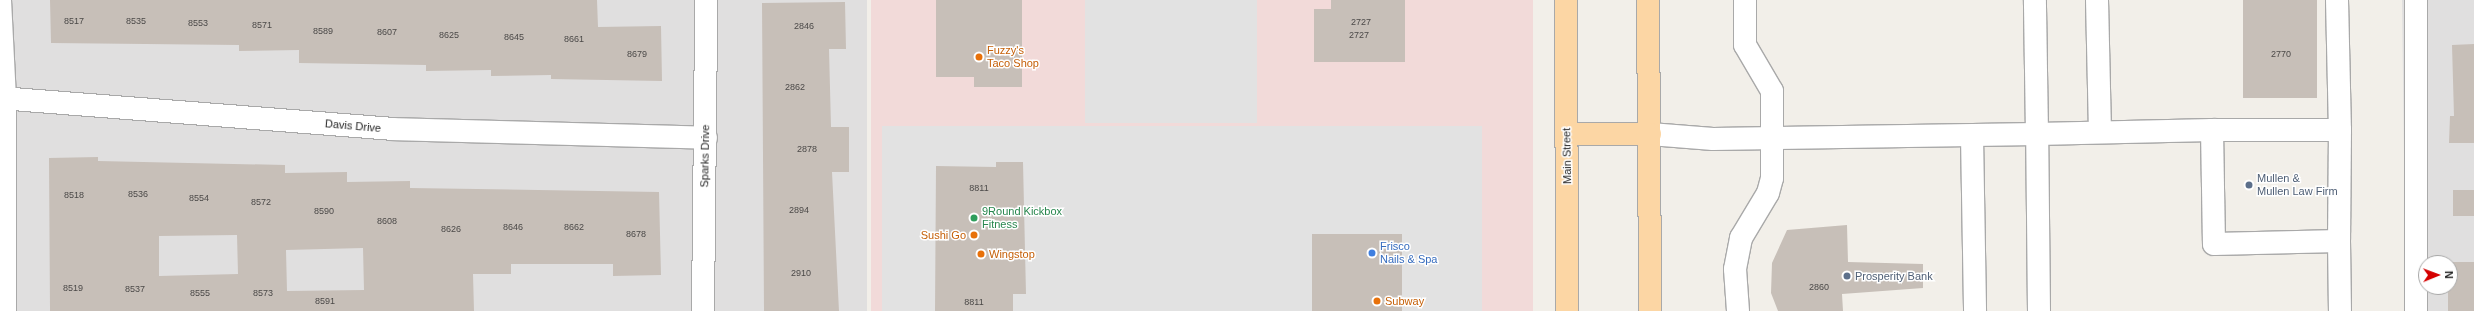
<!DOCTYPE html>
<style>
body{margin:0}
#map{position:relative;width:2474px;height:311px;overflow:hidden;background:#f2efe9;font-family:Helvetica,sans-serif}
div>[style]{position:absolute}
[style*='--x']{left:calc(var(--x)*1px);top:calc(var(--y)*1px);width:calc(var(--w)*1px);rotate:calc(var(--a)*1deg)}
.residential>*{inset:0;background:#e0dfdf;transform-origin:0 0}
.commercial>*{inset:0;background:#f2dad9;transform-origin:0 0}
.parking>*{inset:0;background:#e2e2e2;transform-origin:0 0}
.building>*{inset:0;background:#c7bfb8;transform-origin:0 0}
.roads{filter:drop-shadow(1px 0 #a9a9a9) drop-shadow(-1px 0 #a9a9a9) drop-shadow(0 1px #a9a9a9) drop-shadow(0 -1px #a9a9a9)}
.minor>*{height:22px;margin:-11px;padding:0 11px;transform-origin:11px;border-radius:11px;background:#fff}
.major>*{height:22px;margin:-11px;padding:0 11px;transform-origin:11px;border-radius:11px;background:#fcd6a4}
.dots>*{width:11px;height:11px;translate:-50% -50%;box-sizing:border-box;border:2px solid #fff;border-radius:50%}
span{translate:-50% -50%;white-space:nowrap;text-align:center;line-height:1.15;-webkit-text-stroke:3px #fff;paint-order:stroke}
.number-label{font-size:9px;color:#4b4948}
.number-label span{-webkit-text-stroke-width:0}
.food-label{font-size:11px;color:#c56008}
.left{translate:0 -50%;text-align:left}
.right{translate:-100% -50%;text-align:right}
.street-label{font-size:11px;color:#222}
.service-label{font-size:11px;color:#4e5e75}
.leisure-label{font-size:11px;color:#27864d}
.shop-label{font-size:11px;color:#366cbe}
.north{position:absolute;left:2418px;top:255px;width:40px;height:40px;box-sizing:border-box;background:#fff;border:1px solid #a7a7a7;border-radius:50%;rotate:89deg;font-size:11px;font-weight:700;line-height:16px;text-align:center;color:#222}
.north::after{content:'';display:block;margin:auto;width:14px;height:18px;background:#d40000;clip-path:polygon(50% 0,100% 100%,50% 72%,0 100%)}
</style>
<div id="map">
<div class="residential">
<div style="left:0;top:0;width:867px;height:311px"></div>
<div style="clip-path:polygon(evenodd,2402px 0,2474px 0,2474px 311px,2406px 311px,2402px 0,2426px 263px,2450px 263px,2450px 287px,2426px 287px,2426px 263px)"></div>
</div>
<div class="commercial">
<div style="left:871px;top:0;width:662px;height:311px"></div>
</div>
<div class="parking">
<div style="left:1085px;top:0;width:172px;height:123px"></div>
<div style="left:1482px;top:126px;width:185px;height:600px;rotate:90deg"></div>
</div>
<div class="building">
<div style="clip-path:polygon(50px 0,597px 0,598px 27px,661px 26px,662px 81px,551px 79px,551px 75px,491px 76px,491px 70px,426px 71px,426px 65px,299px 63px,299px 50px,239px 51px,239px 45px,51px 43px)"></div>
<div style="clip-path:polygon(936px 0,1022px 0,1022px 87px,974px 87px,974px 77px,936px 77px)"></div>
<div style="clip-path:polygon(1331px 0,1405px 0,1405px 62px,1314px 62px,1314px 9px,1331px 9px)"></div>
<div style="left:2243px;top:0;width:74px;height:98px"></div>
<div style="clip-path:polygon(845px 2px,846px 49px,829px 49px,831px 127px,849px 127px,849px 172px,832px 172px,839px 311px,764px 311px,762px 3px)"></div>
<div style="clip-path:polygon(2474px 44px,2474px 143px,2449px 143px,2450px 116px,2454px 116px,2452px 45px)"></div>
<div style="clip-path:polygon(evenodd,98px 157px,98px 161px,285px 165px,285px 173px,347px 172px,347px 182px,410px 181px,410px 188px,659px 192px,661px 275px,613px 276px,613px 264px,511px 264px,511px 274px,473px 274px,474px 311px,50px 311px,49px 158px,98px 157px,237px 235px,238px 274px,159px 276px,159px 236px,237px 235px,98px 157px,363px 248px,364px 290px,287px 291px,286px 250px,363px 248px)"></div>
<div style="clip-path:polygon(996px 162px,1023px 162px,1026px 294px,1013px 294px,1013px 311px,935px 311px,936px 166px,996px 167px)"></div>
<div style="left:2453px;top:190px;width:21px;height:26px"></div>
<div style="clip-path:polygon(1847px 225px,1848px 262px,1923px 264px,1923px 288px,1842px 294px,1843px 311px,1778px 311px,1771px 293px,1772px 263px,1787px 230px)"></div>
<div style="left:1312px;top:234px;width:90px;height:77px"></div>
<div style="left:2474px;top:262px;width:49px;height:26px;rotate:90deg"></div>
</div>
<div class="roads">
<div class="minor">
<div style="--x:0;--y:0;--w:98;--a:87.1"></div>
<div style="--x:5;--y:98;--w:213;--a:90"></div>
<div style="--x:2097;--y:0;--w:132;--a:88.7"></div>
<div style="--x:2337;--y:0;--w:130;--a:88.7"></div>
<div style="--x:0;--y:98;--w:393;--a:4.5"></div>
<div style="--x:392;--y:129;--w:314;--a:1.6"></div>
<div style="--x:2212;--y:130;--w:128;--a:0"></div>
<div style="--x:2340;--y:130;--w:111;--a:90.5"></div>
<div style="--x:1650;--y:134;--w:63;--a:4.5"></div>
<div style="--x:1713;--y:139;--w:324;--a:-0.9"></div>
<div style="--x:2037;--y:134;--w:134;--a:-90.9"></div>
<div style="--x:1972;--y:136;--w:175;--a:89"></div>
<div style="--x:703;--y:311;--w:311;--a:-89.4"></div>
<div style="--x:1738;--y:311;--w:42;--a:-94.1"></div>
<div style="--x:1735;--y:269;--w:32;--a:-79"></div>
<div style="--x:1741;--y:238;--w:52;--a:-59"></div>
<div style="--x:1768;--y:193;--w:16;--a:-75"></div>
<div style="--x:1772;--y:178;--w:87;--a:-90"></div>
<div style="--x:1772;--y:91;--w:53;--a:-120.4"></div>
<div style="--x:1745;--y:45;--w:45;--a:-90"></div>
<div style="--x:2039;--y:311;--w:177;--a:-90.6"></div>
<div style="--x:2037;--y:134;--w:175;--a:-1.3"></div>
<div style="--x:2212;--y:130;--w:114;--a:89"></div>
<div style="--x:2214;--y:244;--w:125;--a:-1.4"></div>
<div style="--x:2339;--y:241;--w:70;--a:89.2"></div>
<div style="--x:2416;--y:311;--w:311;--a:-90"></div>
</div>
<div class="major">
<div style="--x:1566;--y:0;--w:311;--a:89.8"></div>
<div style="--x:1648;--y:0;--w:311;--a:89.6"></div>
<div style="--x:1566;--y:134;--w:84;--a:0"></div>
</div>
</div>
<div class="dots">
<div style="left:979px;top:57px;background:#e8710a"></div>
<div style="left:2249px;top:185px;background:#5c6f8a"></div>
<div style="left:974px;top:218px;background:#2e9e5b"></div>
<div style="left:974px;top:235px;background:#e8710a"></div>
<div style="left:1372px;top:253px;background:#3f7fe0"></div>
<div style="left:981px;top:254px;background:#e8710a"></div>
<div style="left:1847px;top:276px;background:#5c6f8a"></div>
<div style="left:1377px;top:301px;background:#e8710a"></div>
</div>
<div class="number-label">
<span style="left:74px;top:21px">8517</span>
<span style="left:136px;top:21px">8535</span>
<span style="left:1361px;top:22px">2727</span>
<span style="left:198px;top:23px">8553</span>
<span style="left:262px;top:25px">8571</span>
<span style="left:804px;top:26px">2846</span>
<span style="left:323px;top:31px">8589</span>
<span style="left:387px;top:32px">8607</span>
<span style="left:449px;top:35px">8625</span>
<span style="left:1359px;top:35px">2727</span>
<span style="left:514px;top:37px">8645</span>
<span style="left:574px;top:39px">8661</span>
<span style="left:637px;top:54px">8679</span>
<span style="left:2281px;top:54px">2770</span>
<span style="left:795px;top:87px">2862</span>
<span style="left:807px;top:149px">2878</span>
<span style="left:979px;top:188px">8811</span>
<span style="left:138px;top:194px">8536</span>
<span style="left:74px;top:195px">8518</span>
<span style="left:199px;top:198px">8554</span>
<span style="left:261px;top:202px">8572</span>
<span style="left:799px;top:210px">2894</span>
<span style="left:324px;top:211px">8590</span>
<span style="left:387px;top:221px">8608</span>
<span style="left:513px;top:227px">8646</span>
<span style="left:574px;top:227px">8662</span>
<span style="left:451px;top:229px">8626</span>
<span style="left:636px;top:234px">8678</span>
<span style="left:801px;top:273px">2910</span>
<span style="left:1819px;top:287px">2860</span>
<span style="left:73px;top:288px">8519</span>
<span style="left:135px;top:289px">8537</span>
<span style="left:200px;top:293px">8555</span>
<span style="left:263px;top:293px">8573</span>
<span style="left:325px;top:301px">8591</span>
<span style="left:974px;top:302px">8811</span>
</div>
<div class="food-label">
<span class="left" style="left:987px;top:57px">Fuzzy's<br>Taco Shop</span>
<span class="right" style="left:966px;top:235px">Sushi Go</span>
<span class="left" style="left:989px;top:254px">Wingstop</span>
<span class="left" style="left:1385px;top:301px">Subway</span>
</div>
<div class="street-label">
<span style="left:353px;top:126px;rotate:5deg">Davis Drive</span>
<span style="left:705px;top:156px;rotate:-89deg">Sparks Drive</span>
<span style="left:1567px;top:156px;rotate:-91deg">Main Street</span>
</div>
<div class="service-label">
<span class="left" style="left:2257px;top:185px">Mullen &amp;<br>Mullen Law Firm</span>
<span class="left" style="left:1855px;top:276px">Prosperity Bank</span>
</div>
<div class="leisure-label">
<span class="left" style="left:982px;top:218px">9Round Kickbox<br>Fitness</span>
</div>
<div class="shop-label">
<span class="left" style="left:1380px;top:253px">Frisco<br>Nails &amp; Spa</span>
</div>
<div class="north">N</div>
</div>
